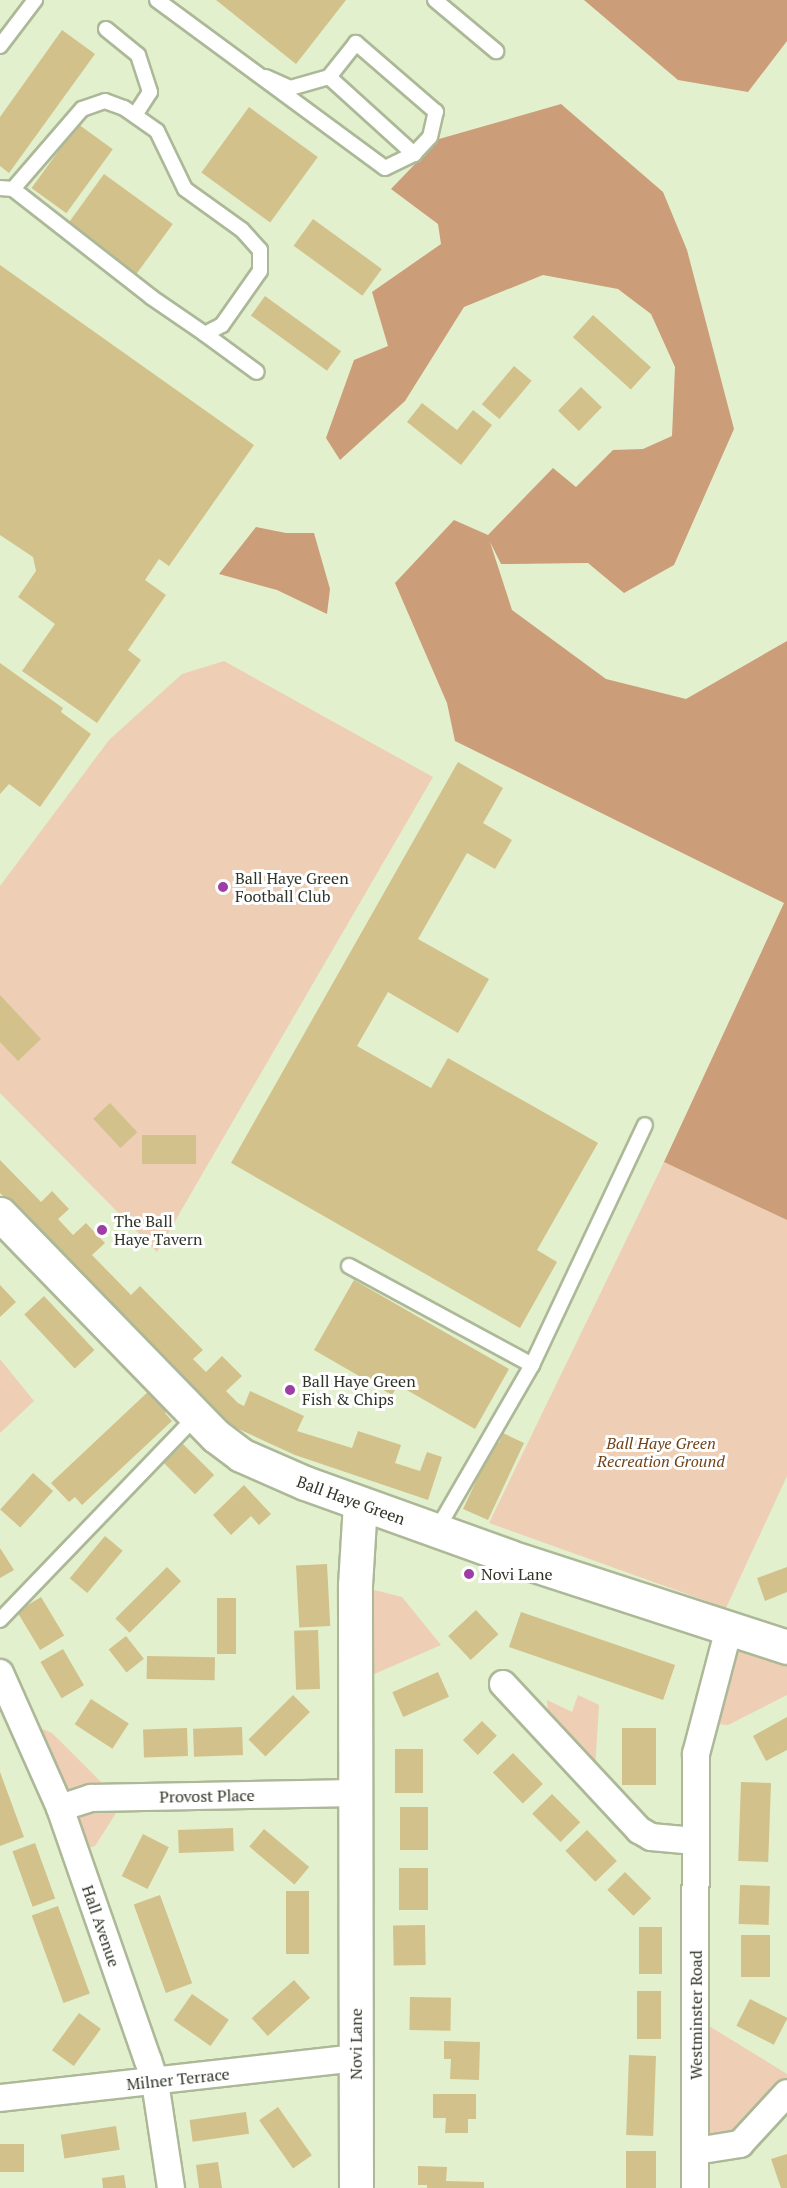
<!DOCTYPE html>
<style>
body{margin:0}
#map{position:relative;width:787px;height:2188px;overflow:hidden;background:#e3f0cd;font-family:"PT Serif",serif}
div>[style]{position:absolute}
[style*='--x']{left:calc(var(--x)*1px);top:calc(var(--y)*1px);width:calc(var(--w)*1px);rotate:calc(var(--a)*1deg)}
.green>*{inset:0;background:#eeceb5}
.forest>*{inset:0;background:#cb9d78}
.building>*{inset:0;background:#d2c18b;transform-origin:0 0}
.roads{filter:drop-shadow(2px 0 #acb897) drop-shadow(-2px 0 #acb897) drop-shadow(0 2px #acb897) drop-shadow(0 -2px #acb897)}
.lane>*{height:14px;margin:-7px;padding:0 7px;transform-origin:7px;border-radius:7px;background:#fff}
.street>*{height:26px;margin:-13px;padding:0 13px;transform-origin:13px;border-radius:13px;background:#fff}
.secondary>*{height:33px;margin:-16.5px;padding:0 16.5px;transform-origin:16.5px;border-radius:16.5px;background:#fff}
.dots>*{width:16px;height:16px;translate:-50% -50%;box-sizing:border-box;border:3px solid #fff;border-radius:50%}
span{translate:-50% -50%;white-space:nowrap;text-align:center;line-height:1.15;-webkit-text-stroke:6px #fff;paint-order:stroke}
.poi-label{font-size:16px;color:#2f3427}
.left{translate:0 -50%;text-align:left}
.park-label{font-size:16px;color:#704319;font-style:italic}
.street-label{font-size:16px;color:#2f3427}
</style>
<div id="map">
<div class="green">
<div style="clip-path:polygon(224px 661px,433px 777px,157px 1252px,0 1093px,0 886px,109px 740px,182px 674px)"></div>
<div style="clip-path:polygon(664px 1162px,787px 1220px,787px 1476px,726px 1608px,489px 1523px)"></div>
<div style="clip-path:polygon(0 1359px,34px 1401px,0 1433px)"></div>
<div style="clip-path:polygon(355px 1585px,402px 1597px,441px 1645px,356px 1682px)"></div>
<div style="clip-path:polygon(729px 1628px,787px 1647px,787px 1695px,728px 1725px,704px 1723px)"></div>
<div style="clip-path:polygon(578px 1695px,599px 1705px,594px 1785px,538px 1723px,548px 1713px,547px 1700px,572px 1712px)"></div>
<div style="clip-path:polygon(24px 1721px,52px 1733px,117px 1798px,118px 1810px,95px 1846px,76px 1852px)"></div>
<div style="clip-path:polygon(696px 2018px,787px 2074px,787px 2093px,762px 2123px,696px 2151px)"></div>
</div>
<div class="forest">
<div style="clip-path:polygon(584px 0,787px 0,787px 41px,748px 92px,678px 80px)"></div>
<div style="clip-path:polygon(561px 104px,663px 192px,687px 250px,734px 429px,674px 565px,624px 593px,588px 563px,501px 564px,490px 542px,512px 610px,606px 679px,686px 699px,787px 641px,787px 1220px,664px 1162px,784px 903px,455px 741px,447px 703px,395px 583px,454px 520px,488px 535px,553px 468px,576px 487px,613px 450px,643px 449px,672px 436px,675px 367px,651px 314px,618px 289px,543px 275px,464px 307px,405px 401px,340px 460px,326px 438px,354px 360px,388px 346px,372px 292px,441px 244px,438px 224px,391px 189px,439px 139px)"></div>
<div style="clip-path:polygon(256px 527px,286px 533px,314px 533px,330px 589px,327px 614px,277px 590px,219px 574px)"></div>
</div>
<div class="building">
<div style="clip-path:polygon(216px 0,346px 0,296px 64px)"></div>
<div style="clip-path:polygon(62px 30px,95px 54px,9px 173px,0 166px,0 117px)"></div>
<div style="left:249px;top:107px;width:85px;height:81px;rotate:36deg"></div>
<div style="left:78px;top:124px;width:43px;height:79px;rotate:36deg"></div>
<div style="left:104px;top:174px;width:85px;height:62px;rotate:36deg"></div>
<div style="left:313px;top:219px;width:85px;height:33px;rotate:36deg"></div>
<div style="clip-path:polygon(0 265px,254px 445px,169px 566px,159px 559px,145px 580px,166px 595px,128px 650px,141px 660px,97px 723px,22px 671px,55px 624px,18px 597px,36px 571px,33px 557px,0 535px)"></div>
<div style="left:265px;top:296px;width:94px;height:24px;rotate:36deg"></div>
<div style="left:593px;top:315px;width:78px;height:30px;rotate:42deg"></div>
<div style="left:514px;top:366px;width:23px;height:50px;rotate:40deg"></div>
<div style="left:581px;top:387px;width:29px;height:33px;rotate:44deg"></div>
<div style="clip-path:polygon(422px 403px,457px 430px,473px 410px,492px 425px,461px 465px,407px 422px)"></div>
<div style="clip-path:polygon(0 663px,63px 708px,61px 712px,91px 734px,40px 807px,9px 784px,0 794px)"></div>
<div style="clip-path:polygon(458px 762px,503px 788px,483px 823px,512px 840px,495px 869px,467px 853px,418px 939px,489px 979px,458px 1033px,388px 992px,357px 1046px,431px 1088px,448px 1058px,598px 1143px,537px 1250px,557px 1262px,520px 1328px,231px 1163px)"></div>
<div style="clip-path:polygon(0 995px,41px 1039px,18px 1061px,0 1042px)"></div>
<div style="left:110px;top:1103px;width:40px;height:23px;rotate:47deg"></div>
<div style="left:142px;top:1135px;width:54px;height:29px"></div>
<div style="clip-path:polygon(0 1160px,41px 1202px,52px 1191px,69px 1209px,58px 1219px,73px 1235px,86px 1223px,105px 1243px,92px 1255px,131px 1295px,140px 1286px,203px 1350px,193px 1359px,206px 1372px,222px 1356px,242px 1376px,226px 1391px,238px 1403px,244px 1406px,250px 1391px,304px 1416px,297px 1431px,352px 1448px,358px 1431px,401px 1445px,395px 1463px,420px 1471px,427px 1452px,442px 1457px,428px 1500px,295px 1455px,221px 1421px,0 1193px)"></div>
<div style="clip-path:polygon(354px 1280px,509px 1369px,475px 1429px,398px 1385px,392px 1395px,314px 1350px)"></div>
<div style="clip-path:polygon(0 1285px,16px 1302px,0 1317px)"></div>
<div style="left:44px;top:1296px;width:74px;height:27px;rotate:47deg"></div>
<div style="clip-path:polygon(151px 1389px,169px 1409px,165px 1413px,172px 1421px,82px 1505px,75px 1497px,69px 1502px,51px 1483px)"></div>
<div style="clip-path:polygon(503px 1433px,524px 1443px,488px 1520px,463px 1509px,495px 1441px,499px 1443px)"></div>
<div style="left:183px;top:1444px;width:44px;height:27px;rotate:45deg"></div>
<div style="left:33px;top:1473px;width:27px;height:49px;rotate:42deg"></div>
<div style="clip-path:polygon(244px 1485px,271px 1514px,259px 1525px,251px 1516px,231px 1535px,213px 1515px)"></div>
<div style="left:105px;top:1536px;width:23px;height:55px;rotate:40deg"></div>
<div style="clip-path:polygon(0 1548px,14px 1570px,0 1578px)"></div>
<div style="left:327px;top:1564px;width:62px;height:31px;rotate:87deg"></div>
<div style="left:167px;top:1567px;width:20px;height:73px;rotate:45deg"></div>
<div style="clip-path:polygon(787px 1567px,787px 1592px,765px 1601px,757px 1578px)"></div>
<div style="left:41px;top:1597px;width:45px;height:28px;rotate:59deg"></div>
<div style="left:217px;top:1598px;width:19px;height:56px"></div>
<div style="left:476px;top:1610px;width:33px;height:38px;rotate:47deg"></div>
<div style="left:521px;top:1612px;width:163px;height:37px;rotate:19deg"></div>
<div style="left:318px;top:1630px;width:59px;height:24px;rotate:88deg"></div>
<div style="left:126px;top:1636px;width:29px;height:22px;rotate:52deg"></div>
<div style="left:63px;top:1649px;width:42px;height:26px;rotate:60deg"></div>
<div style="left:147px;top:1656px;width:68px;height:23px;rotate:1deg"></div>
<div style="left:438px;top:1672px;width:27px;height:50px;rotate:66deg"></div>
<div style="left:293px;top:1695px;width:24px;height:63px;rotate:45deg"></div>
<div style="left:91px;top:1699px;width:45px;height:30px;rotate:33deg"></div>
<div style="clip-path:polygon(787px 1717px,787px 1750px,766px 1761px,753px 1736px)"></div>
<div style="left:482px;top:1721px;width:21px;height:27px;rotate:45deg"></div>
<div style="left:242px;top:1727px;width:28px;height:49px;rotate:88deg"></div>
<div style="left:187px;top:1728px;width:28px;height:44px;rotate:88deg"></div>
<div style="left:622px;top:1728px;width:34px;height:57px"></div>
<div style="left:395px;top:1749px;width:28px;height:44px"></div>
<div style="left:513px;top:1753px;width:43px;height:28px;rotate:46deg"></div>
<div style="clip-path:polygon(0 1772px,24px 1837px,0 1846px)"></div>
<div style="left:741px;top:1782px;width:30px;height:79px;rotate:2deg"></div>
<div style="left:552px;top:1794px;width:40px;height:28px;rotate:45deg"></div>
<div style="left:400px;top:1807px;width:28px;height:43px"></div>
<div style="left:233px;top:1828px;width:23px;height:55px;rotate:88deg"></div>
<div style="left:264px;top:1829px;width:59px;height:23px;rotate:40deg"></div>
<div style="left:587px;top:1830px;width:43px;height:30px;rotate:46deg"></div>
<div style="left:143px;top:1834px;width:29px;height:47px;rotate:27deg"></div>
<div style="left:35px;top:1843px;width:59px;height:24px;rotate:70deg"></div>
<div style="left:399px;top:1868px;width:29px;height:42px"></div>
<div style="left:625px;top:1872px;width:37px;height:25px;rotate:45deg"></div>
<div style="left:740px;top:1885px;width:30px;height:39px;rotate:2deg"></div>
<div style="left:286px;top:1891px;width:23px;height:63px"></div>
<div style="left:160px;top:1895px;width:94px;height:28px;rotate:70deg"></div>
<div style="left:58px;top:1906px;width:93px;height:28px;rotate:70deg"></div>
<div style="left:425px;top:1925px;width:40px;height:32px;rotate:89deg"></div>
<div style="left:639px;top:1927px;width:23px;height:47px"></div>
<div style="left:741px;top:1935px;width:29px;height:42px"></div>
<div style="left:294px;top:1980px;width:24px;height:57px;rotate:48deg"></div>
<div style="left:637px;top:1991px;width:24px;height:48px"></div>
<div style="left:192px;top:1994px;width:45px;height:32px;rotate:35deg"></div>
<div style="left:410px;top:1997px;width:41px;height:33px;rotate:1deg"></div>
<div style="left:750px;top:1999px;width:42px;height:30px;rotate:27deg"></div>
<div style="left:79px;top:2013px;width:27px;height:46px;rotate:36deg"></div>
<div style="clip-path:polygon(444px 2041px,480px 2042px,479px 2080px,450px 2079px,451px 2059px,444px 2059px)"></div>
<div style="left:629px;top:2055px;width:27px;height:80px;rotate:2deg"></div>
<div style="clip-path:polygon(433px 2094px,476px 2094px,476px 2119px,468px 2119px,468px 2133px,445px 2133px,446px 2118px,433px 2118px)"></div>
<div style="left:278px;top:2107px;width:59px;height:23px;rotate:55deg"></div>
<div style="left:246px;top:2112px;width:22px;height:57px;rotate:82deg"></div>
<div style="left:116px;top:2126px;width:24px;height:56px;rotate:81deg"></div>
<div style="left:0;top:2144px;width:24px;height:28px"></div>
<div style="left:626px;top:2151px;width:30px;height:37px"></div>
<div style="clip-path:polygon(787px 2154px,787px 2188px,781px 2188px,771px 2159px)"></div>
<div style="clip-path:polygon(218px 2162px,222px 2188px,199px 2188px,196px 2165px)"></div>
<div style="clip-path:polygon(418px 2166px,447px 2167px,446px 2181px,484px 2182px,484px 2188px,427px 2188px,427px 2185px,418px 2185px)"></div>
<div style="clip-path:polygon(124px 2175px,126px 2188px,103px 2188px,102px 2178px)"></div>
</div>
<div class="roads">
<div class="lane">
<div style="--x:157;--y:0;--w:283;--a:36.4"></div>
<div style="--x:385;--y:168;--w:32;--a:-26"></div>
<div style="--x:414;--y:154;--w:23;--a:-47"></div>
<div style="--x:430;--y:137;--w:26;--a:-77"></div>
<div style="--x:436;--y:112;--w:106;--a:-139.2"></div>
<div style="--x:356;--y:43;--w:43;--a:128.5"></div>
<div style="--x:329;--y:77;--w:41;--a:164.2"></div>
<div style="--x:290;--y:88;--w:27;--a:-156"></div>
<div style="--x:435;--y:0;--w:80;--a:39.9"></div>
<div style="--x:106;--y:29;--w:41;--a:39.1"></div>
<div style="--x:138;--y:55;--w:39;--a:72"></div>
<div style="--x:150;--y:92;--w:27;--a:123"></div>
<div style="--x:0;--y:46;--w:58;--a:-52.7"></div>
<div style="--x:329;--y:77;--w:115;--a:42.2"></div>
<div style="--x:0;--y:188;--w:13;--a:4"></div>
<div style="--x:13;--y:189;--w:175;--a:38"></div>
<div style="--x:151;--y:297;--w:65;--a:34.4"></div>
<div style="--x:205;--y:334;--w:19;--a:-28"></div>
<div style="--x:222;--y:325;--w:66;--a:-54.9"></div>
<div style="--x:260;--y:271;--w:21;--a:-90"></div>
<div style="--x:260;--y:250;--w:27;--a:-132"></div>
<div style="--x:242;--y:230;--w:70;--a:-144.3"></div>
<div style="--x:185;--y:189;--w:64;--a:-115.8"></div>
<div style="--x:157;--y:131;--w:40;--a:-145.1"></div>
<div style="--x:124;--y:108;--w:20;--a:-160"></div>
<div style="--x:105;--y:101;--w:24;--a:161"></div>
<div style="--x:82;--y:109;--w:106;--a:130.8"></div>
<div style="--x:205;--y:334;--w:64;--a:36.2"></div>
<div style="--x:349;--y:1266;--w:208;--a:28.4"></div>
<div style="--x:532;--y:1365;--w:192;--a:120"></div>
<div style="--x:532;--y:1365;--w:265;--a:-64.8"></div>
<div style="--x:0;--y:1620;--w:283;--a:-46.1"></div>
</div>
<div class="street">
<div style="--x:0;--y:1673;--w:148;--a:66"></div>
<div style="--x:60;--y:1808;--w:267;--a:70.8"></div>
<div style="--x:148;--y:2060;--w:23;--a:72"></div>
<div style="--x:155;--y:2082;--w:107;--a:81.4"></div>
<div style="--x:503;--y:1684;--w:200;--a:47"></div>
<div style="--x:639;--y:1830;--w:14;--a:30"></div>
<div style="--x:651;--y:1837;--w:44;--a:5.2"></div>
<div style="--x:60;--y:1808;--w:33;--a:-18"></div>
<div style="--x:91;--y:1798;--w:264;--a:-1.1"></div>
<div style="--x:0;--y:2098;--w:359;--a:-6.4"></div>
<div style="--x:696;--y:2151;--w:45;--a:-9"></div>
<div style="--x:740;--y:2144;--w:69;--a:-47.3"></div>
<div style="--x:695;--y:2188;--w:434;--a:-89.9"></div>
<div style="--x:696;--y:1754;--w:130;--a:-75.3"></div>
</div>
<div class="secondary">
<div style="--x:0;--y:1214;--w:310;--a:45.8"></div>
<div style="--x:216;--y:1436;--w:31;--a:37"></div>
<div style="--x:241;--y:1455;--w:70;--a:23.6"></div>
<div style="--x:305;--y:1483;--w:218;--a:19.8"></div>
<div style="--x:510;--y:1557;--w:291;--a:18"></div>
<div style="--x:356;--y:2188;--w:603;--a:-90.1"></div>
<div style="--x:355;--y:1585;--w:81;--a:-86.5"></div>
</div>
</div>
<div class="dots">
<div style="left:223px;top:887px;background:#9e3da5"></div>
<div style="left:102px;top:1230px;background:#9e3da5"></div>
<div style="left:290px;top:1390px;background:#9e3da5"></div>
<div style="left:469px;top:1574px;background:#9e3da5"></div>
</div>
<div class="poi-label">
<span class="left" style="left:235px;top:887px">Ball Haye Green<br>Football Club</span>
<span class="left" style="left:114px;top:1230px">The Ball<br>Haye Tavern</span>
<span class="left" style="left:302px;top:1390px">Ball Haye Green<br>Fish &amp; Chips</span>
<span class="left" style="left:481px;top:1574px">Novi Lane</span>
</div>
<div class="park-label">
<span style="left:661px;top:1452px">Ball Haye Green<br>Recreation Ground</span>
</div>
<div class="street-label">
<span style="left:351px;top:1500px;rotate:20deg">Ball Haye Green</span>
<span style="left:207px;top:1796px;rotate:-1deg">Provost Place</span>
<span style="left:101px;top:1926px;rotate:71deg">Hall Avenue</span>
<span style="left:696px;top:2015px;rotate:-90deg">Westminster Road</span>
<span style="left:356px;top:2044px;rotate:-90deg">Novi Lane</span>
<span style="left:178px;top:2079px;rotate:-6deg">Milner Terrace</span>
</div>
</div>
